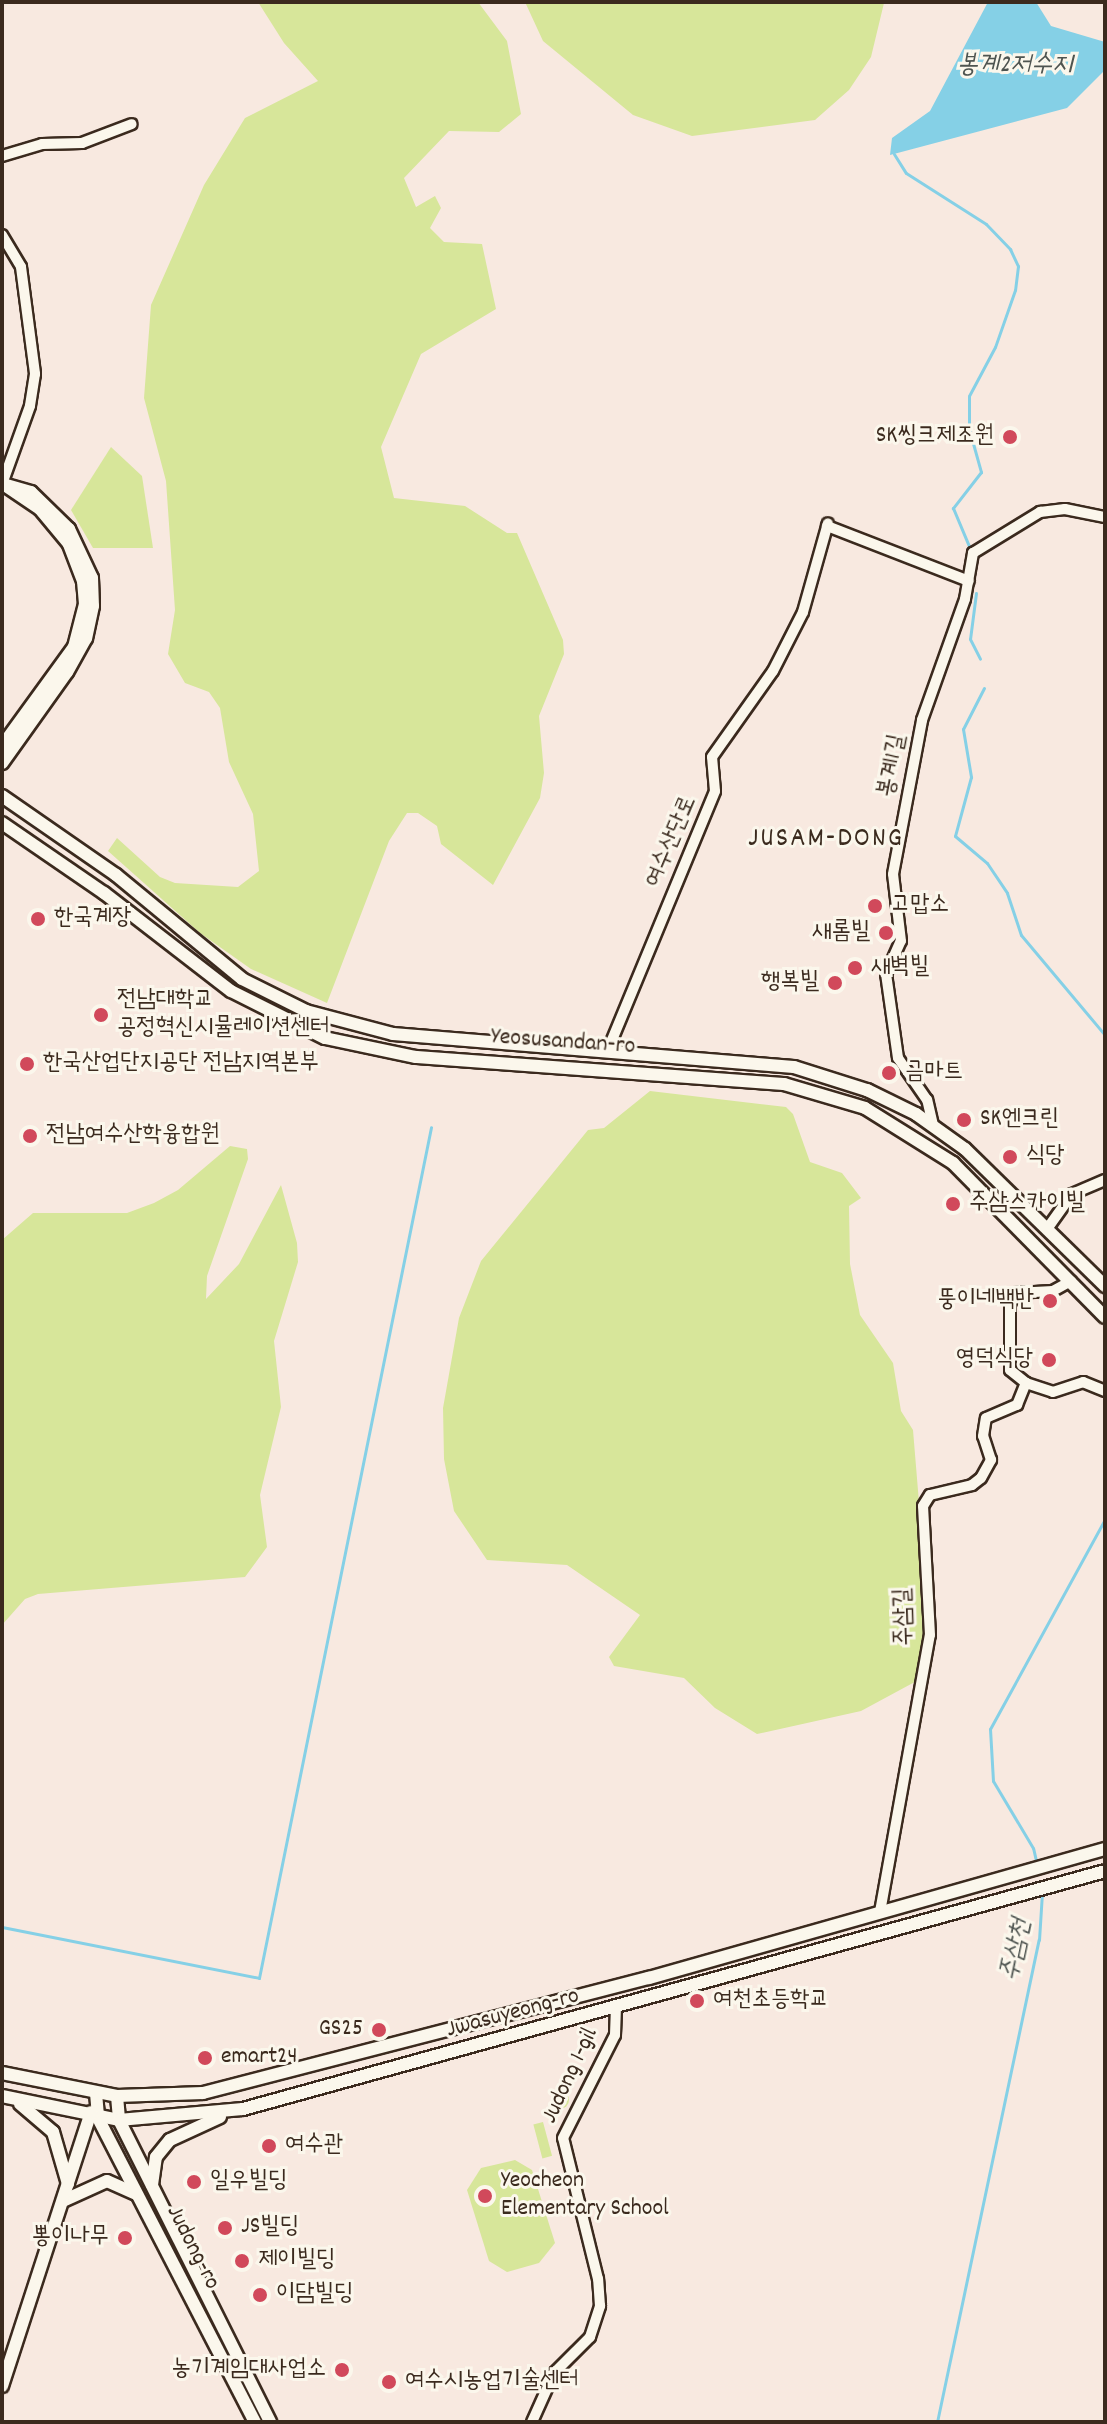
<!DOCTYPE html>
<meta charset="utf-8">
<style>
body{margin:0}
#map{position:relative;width:1107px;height:2424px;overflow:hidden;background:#f8e9e0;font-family:Dekko,"Poor Story",sans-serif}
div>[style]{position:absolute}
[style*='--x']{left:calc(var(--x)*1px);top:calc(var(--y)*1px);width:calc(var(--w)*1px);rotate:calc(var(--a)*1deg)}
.green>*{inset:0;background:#d7e69a;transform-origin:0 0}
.round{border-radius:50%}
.water>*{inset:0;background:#85d0e6}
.stream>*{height:3px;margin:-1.5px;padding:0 1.5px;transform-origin:1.5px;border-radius:1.5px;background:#85d0e6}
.roads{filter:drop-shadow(2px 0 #3b2a1e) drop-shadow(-2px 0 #3b2a1e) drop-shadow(0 2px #3b2a1e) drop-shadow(0 -2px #3b2a1e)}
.minor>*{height:10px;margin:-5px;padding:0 5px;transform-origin:5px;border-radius:5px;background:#fbf7ec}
.tertiary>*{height:12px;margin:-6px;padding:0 6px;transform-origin:6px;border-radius:6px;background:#fbf7ec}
.dots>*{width:22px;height:22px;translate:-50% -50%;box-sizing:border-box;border:4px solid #fbf7ec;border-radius:50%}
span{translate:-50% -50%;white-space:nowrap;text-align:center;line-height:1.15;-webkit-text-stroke:6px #fbf7ec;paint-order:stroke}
.poi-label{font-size:24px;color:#3b2a1e}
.right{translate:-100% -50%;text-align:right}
.left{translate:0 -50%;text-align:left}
.street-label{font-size:24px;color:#3b2a1e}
.water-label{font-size:26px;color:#4e5450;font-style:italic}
.quarter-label{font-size:28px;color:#3b2a1e;letter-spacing:2px}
.frame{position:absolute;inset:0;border:4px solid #3b2a1e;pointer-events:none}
</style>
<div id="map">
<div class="green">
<div style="clip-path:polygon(258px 2px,478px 2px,507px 41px,521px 114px,499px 132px,449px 131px,404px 178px,416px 207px,435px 196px,441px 208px,430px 228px,444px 242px,482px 244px,496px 309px,421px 354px,381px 447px,394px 498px,465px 506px,507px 533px,517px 533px,563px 640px,564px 654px,539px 716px,544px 773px,540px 798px,493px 885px,441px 844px,437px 826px,418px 813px,407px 813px,389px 841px,327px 1003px,251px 969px,200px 933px,108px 851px,117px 838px,160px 877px,175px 883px,238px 887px,259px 871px,253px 814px,229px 762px,220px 708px,209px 692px,185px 683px,168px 654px,175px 610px,166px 481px,144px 398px,151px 305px,204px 185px,245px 118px,318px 81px,284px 43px)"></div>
<div style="clip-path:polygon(525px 2px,889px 2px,884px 3px,871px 57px,849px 90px,815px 120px,692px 136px,633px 115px,543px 41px)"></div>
<div style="clip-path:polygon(111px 447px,142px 476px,153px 548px,93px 548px,71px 510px)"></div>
<div style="clip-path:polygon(650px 1091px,786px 1107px,793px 1114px,810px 1162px,842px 1173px,861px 1198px,849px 1206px,850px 1264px,860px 1315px,893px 1363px,901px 1411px,913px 1430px,930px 1635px,924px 1677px,861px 1711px,757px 1734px,715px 1708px,684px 1678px,614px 1666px,609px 1657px,640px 1615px,567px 1565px,487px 1560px,454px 1511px,444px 1459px,443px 1408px,459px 1318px,481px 1261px,588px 1130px,604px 1128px)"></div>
<div style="clip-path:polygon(230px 1146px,247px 1149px,248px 1159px,207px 1276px,206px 1299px,239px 1264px,281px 1185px,297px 1243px,298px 1262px,274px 1341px,281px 1407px,260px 1495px,267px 1547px,245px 1577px,38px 1594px,25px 1599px,2px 1625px,2px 1240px,33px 1213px,127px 1213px,154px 1203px,178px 1190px)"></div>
<div class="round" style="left:551px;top:2091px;width:18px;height:18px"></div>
<div style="left:543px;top:2122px;width:35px;height:10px;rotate:75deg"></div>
<div style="clip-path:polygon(515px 2160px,532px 2170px,555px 2243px,539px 2263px,507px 2272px,489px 2261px,467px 2190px,481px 2168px)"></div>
</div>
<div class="water">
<div style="clip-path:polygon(988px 2px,1036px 2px,1051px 26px,1105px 42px,1105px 70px,1067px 108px,890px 155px,892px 138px,930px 111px)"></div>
</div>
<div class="stream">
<div style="--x:894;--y:154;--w:22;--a:58"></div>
<div style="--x:906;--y:173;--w:95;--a:32.5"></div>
<div style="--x:986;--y:224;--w:35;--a:46"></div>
<div style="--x:1010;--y:249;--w:19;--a:65"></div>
<div style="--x:1018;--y:266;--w:24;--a:97"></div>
<div style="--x:1015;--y:290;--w:60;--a:109.3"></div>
<div style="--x:995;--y:347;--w:55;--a:118"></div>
<div style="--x:969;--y:396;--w:33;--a:90"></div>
<div style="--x:969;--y:429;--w:45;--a:74.4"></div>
<div style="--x:981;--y:472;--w:46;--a:127.9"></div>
<div style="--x:953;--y:508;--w:41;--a:67.2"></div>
<div style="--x:976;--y:593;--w:46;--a:97.4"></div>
<div style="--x:970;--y:639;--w:22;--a:63"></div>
<div style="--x:984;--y:688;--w:46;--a:117.1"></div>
<div style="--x:963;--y:729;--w:49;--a:80.5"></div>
<div style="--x:971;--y:777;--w:61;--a:105.2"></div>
<div style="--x:955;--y:836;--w:42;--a:40.2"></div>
<div style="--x:987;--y:863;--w:36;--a:56"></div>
<div style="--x:1007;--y:893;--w:44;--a:71.6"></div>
<div style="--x:1021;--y:935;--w:131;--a:50"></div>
<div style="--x:1037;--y:1865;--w:17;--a:-103"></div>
<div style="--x:1033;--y:1848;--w:78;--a:-120.8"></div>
<div style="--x:993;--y:1781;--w:52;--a:-93.3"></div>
<div style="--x:990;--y:1729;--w:239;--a:-61.3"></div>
<div style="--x:2;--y:1927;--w:262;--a:11.2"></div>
<div style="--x:259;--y:1978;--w:868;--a:-78.57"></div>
<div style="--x:937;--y:2422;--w:493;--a:-78.1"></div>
<div style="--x:1039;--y:1940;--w:48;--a:-86.4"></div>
</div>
<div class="roads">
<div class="minor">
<div style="--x:2;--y:156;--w:42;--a:-16.7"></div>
<div style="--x:42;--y:144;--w:40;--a:-1.4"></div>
<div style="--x:82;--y:143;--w:53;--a:-20.8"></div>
<div style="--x:2;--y:235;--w:37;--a:59"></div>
<div style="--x:21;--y:267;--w:108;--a:82.5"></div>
<div style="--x:35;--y:374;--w:32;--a:99"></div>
<div style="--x:30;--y:406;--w:83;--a:109.7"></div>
<div style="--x:827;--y:526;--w:152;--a:21.2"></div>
<div style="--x:607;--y:1052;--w:282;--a:-67.5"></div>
<div style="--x:715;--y:791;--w:34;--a:-95"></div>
<div style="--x:712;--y:757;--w:105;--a:-54.7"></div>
<div style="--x:773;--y:671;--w:66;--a:-63"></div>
<div style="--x:803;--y:612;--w:92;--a:-74.3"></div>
<div style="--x:933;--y:1125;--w:26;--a:-103"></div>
<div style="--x:927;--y:1100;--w:51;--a:-124.6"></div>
<div style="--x:898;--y:1058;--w:85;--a:-98.1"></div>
<div style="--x:886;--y:974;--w:36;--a:-66"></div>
<div style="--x:901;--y:941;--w:67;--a:-96.8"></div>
<div style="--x:893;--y:874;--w:157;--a:-79.3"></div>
<div style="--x:922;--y:720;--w:128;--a:-70.4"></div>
<div style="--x:965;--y:599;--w:47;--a:-80.1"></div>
<div style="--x:973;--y:553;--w:79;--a:-31.5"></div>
<div style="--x:1040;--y:512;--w:25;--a:-7"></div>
<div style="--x:1065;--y:509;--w:41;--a:11.3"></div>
<div style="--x:1047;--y:1229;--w:43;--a:-54.5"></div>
<div style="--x:1072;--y:1194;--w:36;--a:-23"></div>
<div style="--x:1071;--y:1281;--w:21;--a:151"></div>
<div style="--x:1053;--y:1291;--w:38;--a:177"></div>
<div style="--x:1015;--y:1293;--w:12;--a:114"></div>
<div style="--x:1010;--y:1304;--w:66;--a:90"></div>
<div style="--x:1010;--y:1370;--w:21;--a:39"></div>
<div style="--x:1026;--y:1383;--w:28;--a:18"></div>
<div style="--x:1053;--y:1392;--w:32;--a:-18"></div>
<div style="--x:1083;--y:1382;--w:24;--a:22"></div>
<div style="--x:880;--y:1912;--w:281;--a:-79.8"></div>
<div style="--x:930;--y:1635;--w:129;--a:-93.1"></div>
<div style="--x:923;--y:1506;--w:13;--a:-58"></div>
<div style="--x:930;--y:1495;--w:43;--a:-13.4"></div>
<div style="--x:972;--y:1485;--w:11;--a:-38"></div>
<div style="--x:981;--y:1478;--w:21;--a:-61"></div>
<div style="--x:991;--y:1460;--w:25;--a:-108"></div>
<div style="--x:983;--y:1436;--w:18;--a:-81"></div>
<div style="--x:986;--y:1418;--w:34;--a:-23"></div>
<div style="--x:1017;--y:1405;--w:24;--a:-68"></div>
<div style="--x:532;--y:2422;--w:54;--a:-65.8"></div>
<div style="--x:554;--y:2373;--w:51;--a:-45"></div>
<div style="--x:590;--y:2337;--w:33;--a:-72"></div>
<div style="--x:600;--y:2306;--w:27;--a:-94"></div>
<div style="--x:598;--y:2279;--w:145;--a:-103.9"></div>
<div style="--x:563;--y:2138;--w:115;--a:-63.2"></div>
<div style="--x:615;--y:2035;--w:26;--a:-88"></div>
</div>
<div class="tertiary">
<div style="--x:2;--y:746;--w:122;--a:-54"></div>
<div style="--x:74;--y:647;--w:44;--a:-75.7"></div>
<div style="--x:85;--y:604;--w:23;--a:-95"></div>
<div style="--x:83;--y:581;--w:40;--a:-111"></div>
<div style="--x:69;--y:544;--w:45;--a:-129.6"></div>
<div style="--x:40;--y:509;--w:45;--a:-146"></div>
<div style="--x:3;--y:484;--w:29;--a:16"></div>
<div style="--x:31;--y:492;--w:53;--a:44.2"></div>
<div style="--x:69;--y:529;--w:54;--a:64.9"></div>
<div style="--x:92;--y:578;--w:28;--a:88"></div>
<div style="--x:93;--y:606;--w:33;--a:102"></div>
<div style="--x:86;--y:638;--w:39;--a:119"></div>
<div style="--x:67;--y:672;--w:112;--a:125.5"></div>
<div style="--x:2;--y:796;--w:139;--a:34.7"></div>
<div style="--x:116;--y:875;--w:163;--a:39.5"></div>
<div style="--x:242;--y:979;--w:72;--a:26.6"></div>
<div style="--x:306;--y:1011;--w:90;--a:14.8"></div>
<div style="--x:393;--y:1034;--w:402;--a:4.7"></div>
<div style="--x:794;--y:1067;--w:77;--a:17.5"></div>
<div style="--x:867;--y:1090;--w:55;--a:26.1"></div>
<div style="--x:916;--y:1114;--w:60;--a:35.5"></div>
<div style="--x:965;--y:1149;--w:196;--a:44.4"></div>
<div style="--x:2;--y:823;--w:124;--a:34.5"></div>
<div style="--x:104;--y:893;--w:160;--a:37.7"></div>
<div style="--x:231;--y:991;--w:105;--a:26.6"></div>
<div style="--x:325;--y:1038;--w:93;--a:11.8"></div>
<div style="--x:416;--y:1057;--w:369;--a:4.2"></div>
<div style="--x:784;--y:1084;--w:84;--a:16.5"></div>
<div style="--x:865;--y:1108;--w:104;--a:32"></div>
<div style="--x:953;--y:1163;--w:216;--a:45.4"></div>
<div style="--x:2;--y:2073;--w:117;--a:11.3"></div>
<div style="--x:117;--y:2096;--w:86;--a:-2"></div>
<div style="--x:203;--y:2093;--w:461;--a:-14.5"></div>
<div style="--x:649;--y:1978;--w:474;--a:-15.8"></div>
<div style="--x:96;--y:2093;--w:25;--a:85"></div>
<div style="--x:98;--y:2118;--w:342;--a:62.7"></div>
<div style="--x:2;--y:2096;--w:119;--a:11.6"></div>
<div style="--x:119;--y:2120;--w:124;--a:-5.1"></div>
<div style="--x:243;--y:2109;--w:894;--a:-15.43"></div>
<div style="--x:117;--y:2096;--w:24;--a:85"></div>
<div style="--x:119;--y:2120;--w:338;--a:63.4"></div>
<div style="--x:20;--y:2104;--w:43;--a:40.3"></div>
<div style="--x:53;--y:2132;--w:54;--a:73.9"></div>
<div style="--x:152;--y:2185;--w:28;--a:-82"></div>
<div style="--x:156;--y:2157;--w:22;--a:-51"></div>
<div style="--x:170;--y:2140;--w:55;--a:-24.7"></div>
<div style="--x:65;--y:2200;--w:46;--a:-24.3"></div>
<div style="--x:107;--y:2181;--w:32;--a:24"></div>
<div style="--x:2;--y:2386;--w:288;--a:-72"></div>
</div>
</div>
<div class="dots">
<div style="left:1010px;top:437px;background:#d1495b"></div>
<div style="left:875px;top:906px;background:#d1495b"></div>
<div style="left:38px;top:919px;background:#d1495b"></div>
<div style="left:886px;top:933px;background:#d1495b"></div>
<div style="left:855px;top:968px;background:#d1495b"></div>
<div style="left:835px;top:983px;background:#d1495b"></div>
<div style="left:101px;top:1015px;background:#d1495b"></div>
<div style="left:27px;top:1064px;background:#d1495b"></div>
<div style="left:889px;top:1073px;background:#d1495b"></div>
<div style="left:964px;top:1120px;background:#d1495b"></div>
<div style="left:30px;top:1136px;background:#d1495b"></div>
<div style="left:1010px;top:1157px;background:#d1495b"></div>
<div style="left:953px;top:1204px;background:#d1495b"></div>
<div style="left:1050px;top:1301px;background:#d1495b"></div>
<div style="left:1049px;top:1360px;background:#d1495b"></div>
<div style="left:697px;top:2001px;background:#d1495b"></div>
<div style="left:379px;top:2030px;background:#d1495b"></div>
<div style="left:205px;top:2058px;background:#d1495b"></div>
<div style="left:269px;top:2146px;background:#d1495b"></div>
<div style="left:194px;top:2182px;background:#d1495b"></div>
<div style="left:485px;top:2196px;background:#d1495b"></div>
<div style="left:225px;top:2228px;background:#d1495b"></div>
<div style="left:125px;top:2238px;background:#d1495b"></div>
<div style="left:242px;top:2261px;background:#d1495b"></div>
<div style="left:260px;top:2295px;background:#d1495b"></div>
<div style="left:342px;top:2370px;background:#d1495b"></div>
<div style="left:389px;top:2382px;background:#d1495b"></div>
</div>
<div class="poi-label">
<span class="right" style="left:994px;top:437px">SK씽크제조원</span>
<span class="left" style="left:891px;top:906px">고맙소</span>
<span class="left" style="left:54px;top:919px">한국계장</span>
<span class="right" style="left:870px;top:933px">새롬빌</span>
<span class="left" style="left:871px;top:968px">새벽빌</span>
<span class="right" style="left:819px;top:983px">행복빌</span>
<span class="left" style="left:117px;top:1015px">전남대학교<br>공정혁신시뮬레이션센터</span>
<span class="left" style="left:43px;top:1064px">한국산업단지공단 전남지역본부</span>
<span class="left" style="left:905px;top:1073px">금마트</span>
<span class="left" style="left:980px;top:1120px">SK엔크린</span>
<span class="left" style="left:46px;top:1136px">전남여수산학융합원</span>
<span class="left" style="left:1026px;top:1157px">식당</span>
<span class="left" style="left:969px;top:1204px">주삼스카이빌</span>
<span class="right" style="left:1034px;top:1301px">뚱이네백반</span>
<span class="right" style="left:1033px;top:1360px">영덕식당</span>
<span class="left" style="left:713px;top:2001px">여천초등학교</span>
<span class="right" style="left:363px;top:2030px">GS25</span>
<span class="left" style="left:221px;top:2058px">emart24</span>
<span class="left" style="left:285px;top:2146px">여수관</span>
<span class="left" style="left:210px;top:2182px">일우빌딩</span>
<span class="left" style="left:501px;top:2196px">Yeocheon<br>Elementary School</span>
<span class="left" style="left:241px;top:2228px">JS빌딩</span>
<span class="right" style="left:109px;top:2238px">뽕이나무</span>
<span class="left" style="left:258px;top:2261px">제이빌딩</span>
<span class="left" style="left:276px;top:2295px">이담빌딩</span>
<span class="right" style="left:326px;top:2370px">농기계임대사업소</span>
<span class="left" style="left:405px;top:2382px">여수시농업기술센터</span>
</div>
<div class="street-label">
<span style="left:893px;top:766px;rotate:-79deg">봉계1길</span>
<span style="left:672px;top:842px;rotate:-67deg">여수산단로</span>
<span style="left:563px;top:1043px;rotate:4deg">Yeosusandan-ro</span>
<span style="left:905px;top:1617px;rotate:-92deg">주삼길</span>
<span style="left:513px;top:2014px;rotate:-15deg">Jwasuyeong-ro</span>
<span style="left:571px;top:2076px;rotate:-65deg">Judong 1-gil</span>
<span style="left:192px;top:2248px;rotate:63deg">Judong-ro</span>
</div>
<div class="water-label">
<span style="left:1015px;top:66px">봉계2저수지</span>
<span style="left:1017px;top:1950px;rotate:-78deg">주삼천</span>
</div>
<div class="quarter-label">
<span style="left:826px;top:840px">JUSAM-DONG</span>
</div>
<div class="frame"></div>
</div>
